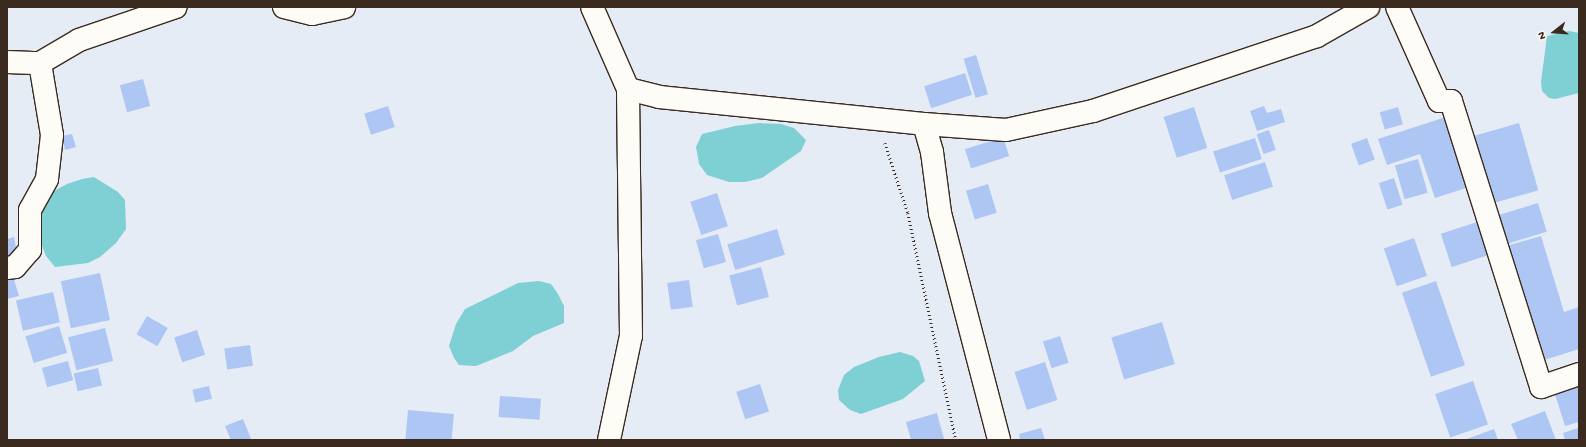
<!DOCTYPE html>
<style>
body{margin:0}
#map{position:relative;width:1586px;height:447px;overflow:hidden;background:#e5ecf6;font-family:"Gochi Hand",sans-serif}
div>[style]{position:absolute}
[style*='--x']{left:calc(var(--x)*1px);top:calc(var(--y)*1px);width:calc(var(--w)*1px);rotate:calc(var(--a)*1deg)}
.water>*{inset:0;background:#7ed0d5}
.building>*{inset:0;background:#aec6f4;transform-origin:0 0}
.path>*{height:2.5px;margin-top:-1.25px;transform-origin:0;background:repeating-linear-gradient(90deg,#3b2a1e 0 1px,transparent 0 4px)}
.roads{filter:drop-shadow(1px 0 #3b2a1e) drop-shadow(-1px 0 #3b2a1e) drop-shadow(0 1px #3b2a1e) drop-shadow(0 -1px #3b2a1e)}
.street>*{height:22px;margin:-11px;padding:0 11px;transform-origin:11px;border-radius:11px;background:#fdfcf7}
span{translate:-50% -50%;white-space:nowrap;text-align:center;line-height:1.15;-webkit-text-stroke:4px #fdfcf7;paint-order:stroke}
.frame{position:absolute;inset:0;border:8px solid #3b2a1e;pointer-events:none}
.north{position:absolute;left:1534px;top:12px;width:40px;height:40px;-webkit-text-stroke:3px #fdfcf7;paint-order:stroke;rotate:253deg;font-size:11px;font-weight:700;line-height:16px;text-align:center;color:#3b2a1e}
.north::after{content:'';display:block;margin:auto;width:14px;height:18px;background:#3b2a1e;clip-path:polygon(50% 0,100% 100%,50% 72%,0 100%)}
</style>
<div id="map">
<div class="water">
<div style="clip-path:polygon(1569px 31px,1579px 33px,1579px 93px,1555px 99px,1549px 98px,1542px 91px,1541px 82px,1547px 36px)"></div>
<div style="clip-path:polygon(759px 123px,781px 124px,794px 128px,806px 140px,801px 151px,762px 178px,745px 182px,729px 182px,707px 175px,699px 164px,696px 147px,702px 134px,735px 126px)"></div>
<div style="clip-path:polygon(94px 177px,118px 192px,125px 200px,126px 229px,116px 243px,100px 257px,88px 263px,55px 267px,46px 256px,37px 233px,38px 221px,45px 200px,54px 191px,67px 184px,82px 179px)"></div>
<div style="clip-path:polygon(539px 281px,551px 284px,558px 294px,564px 306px,564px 323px,533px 336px,513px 351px,486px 362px,476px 366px,459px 365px,454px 358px,449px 346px,456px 324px,465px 309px,518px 283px)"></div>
<div style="clip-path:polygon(900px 352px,913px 356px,919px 361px,925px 381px,903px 399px,861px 414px,850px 410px,839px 400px,838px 390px,844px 375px,854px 367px,879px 357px)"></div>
</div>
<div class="building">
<div style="left:976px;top:55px;width:41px;height:13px;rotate:73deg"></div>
<div style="left:965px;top:73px;width:23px;height:43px;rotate:72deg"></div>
<div style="left:143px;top:79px;width:28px;height:24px;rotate:75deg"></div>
<div style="left:388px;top:106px;width:22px;height:25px;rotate:72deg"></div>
<div style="clip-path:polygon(1264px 106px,1267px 113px,1281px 109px,1285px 122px,1257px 131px,1250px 111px)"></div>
<div style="left:1194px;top:107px;width:43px;height:32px;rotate:72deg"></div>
<div style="left:1398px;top:107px;width:18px;height:19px;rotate:74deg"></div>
<div style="clip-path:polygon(1449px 116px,1472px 186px,1435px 198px,1420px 154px,1387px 165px,1378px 139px)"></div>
<div style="left:1519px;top:123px;width:70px;height:49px;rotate:74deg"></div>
<div style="left:1269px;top:130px;width:21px;height:13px;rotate:71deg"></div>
<div style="clip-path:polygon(72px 134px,76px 147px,65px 150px,62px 136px)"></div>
<div style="left:1003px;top:137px;width:20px;height:40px;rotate:72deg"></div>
<div style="left:1255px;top:138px;width:22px;height:44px;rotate:72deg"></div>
<div style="left:1367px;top:138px;width:23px;height:17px;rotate:70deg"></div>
<div style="left:1418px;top:159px;width:35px;height:24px;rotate:74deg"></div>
<div style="left:1265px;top:162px;width:26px;height:43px;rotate:72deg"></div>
<div style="left:1394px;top:178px;width:28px;height:16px;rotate:72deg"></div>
<div style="left:988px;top:184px;width:30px;height:23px;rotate:73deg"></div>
<div style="left:717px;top:193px;width:35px;height:28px;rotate:72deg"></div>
<div style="left:1538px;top:203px;width:30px;height:47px;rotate:73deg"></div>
<div style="left:1477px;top:222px;width:35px;height:38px;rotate:72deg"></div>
<div style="left:777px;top:229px;width:27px;height:52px;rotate:73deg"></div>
<div style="left:718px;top:234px;width:29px;height:23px;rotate:74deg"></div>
<div style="clip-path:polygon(1541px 236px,1564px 312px,1579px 307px,1579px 349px,1538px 362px,1503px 247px)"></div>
<div style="clip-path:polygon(14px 237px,18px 258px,7px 260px,7px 239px)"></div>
<div style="left:1414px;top:238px;width:40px;height:32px;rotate:71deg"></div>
<div style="left:761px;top:267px;width:31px;height:33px;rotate:75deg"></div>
<div style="clip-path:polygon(12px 273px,19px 296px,7px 299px,7px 274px)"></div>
<div style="left:100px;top:273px;width:48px;height:40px;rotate:78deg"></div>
<div style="left:689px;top:280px;width:27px;height:22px;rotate:82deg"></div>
<div style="left:1436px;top:281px;width:89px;height:36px;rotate:71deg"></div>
<div style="left:53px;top:292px;width:31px;height:38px;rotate:77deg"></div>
<div style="left:147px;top:316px;width:24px;height:21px;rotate:30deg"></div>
<div style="left:1162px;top:322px;width:44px;height:53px;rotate:73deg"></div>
<div style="left:59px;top:326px;width:28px;height:35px;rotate:73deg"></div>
<div style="left:105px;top:328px;width:34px;height:38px;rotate:76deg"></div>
<div style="left:197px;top:330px;width:26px;height:24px;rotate:72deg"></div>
<div style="left:1060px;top:336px;width:28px;height:18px;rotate:72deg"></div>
<div style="left:250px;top:345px;width:21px;height:26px;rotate:82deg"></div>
<div style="left:68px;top:361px;width:20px;height:27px;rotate:75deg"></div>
<div style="left:1045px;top:362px;width:40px;height:32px;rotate:72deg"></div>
<div style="left:98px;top:368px;width:18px;height:25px;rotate:77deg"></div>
<div style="clip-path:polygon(1579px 380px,1579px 422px,1565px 426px,1553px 388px)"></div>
<div style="left:1473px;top:381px;width:46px;height:40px;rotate:71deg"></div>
<div style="left:760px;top:384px;width:29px;height:25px;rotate:72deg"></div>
<div style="left:209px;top:386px;width:13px;height:17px;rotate:77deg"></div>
<div style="left:500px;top:396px;width:41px;height:21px;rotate:4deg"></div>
<div style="left:408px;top:410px;width:46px;height:30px;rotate:5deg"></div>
<div style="clip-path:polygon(1545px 411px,1556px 440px,1518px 440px,1511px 424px)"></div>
<div style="clip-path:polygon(937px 413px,944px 439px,911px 440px,906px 422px)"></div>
<div style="clip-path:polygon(243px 419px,251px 439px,231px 440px,225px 426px)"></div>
<div style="clip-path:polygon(1041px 428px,1045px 440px,1020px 440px,1019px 434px)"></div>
<div style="clip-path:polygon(1578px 428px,1579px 440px,1565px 440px,1563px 433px)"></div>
<div style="clip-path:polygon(1494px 429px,1498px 440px,1464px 440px)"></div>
</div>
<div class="path">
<div style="--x:885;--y:143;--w:74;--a:71.8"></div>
<div style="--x:908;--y:213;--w:232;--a:78.1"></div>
</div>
<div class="roads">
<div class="street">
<div style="--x:284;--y:7;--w:29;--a:14"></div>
<div style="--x:312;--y:14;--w:33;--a:-12"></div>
<div style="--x:592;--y:7;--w:90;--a:66.3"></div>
<div style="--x:628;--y:89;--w:32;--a:14"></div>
<div style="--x:659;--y:97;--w:266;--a:5.8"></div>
<div style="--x:924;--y:124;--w:29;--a:74"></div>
<div style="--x:932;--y:152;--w:62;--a:82.5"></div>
<div style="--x:940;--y:213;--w:235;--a:75.4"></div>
<div style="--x:1397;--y:7;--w:103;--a:65.9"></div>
<div style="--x:1439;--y:101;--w:12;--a:0"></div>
<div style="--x:1451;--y:101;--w:300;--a:72.5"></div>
<div style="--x:1541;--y:387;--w:40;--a:-18.9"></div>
<div style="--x:7;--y:62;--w:33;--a:2"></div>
<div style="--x:40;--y:63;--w:45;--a:-30.5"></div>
<div style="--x:79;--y:40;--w:102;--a:-18.8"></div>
<div style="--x:924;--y:124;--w:82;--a:4.2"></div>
<div style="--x:1006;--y:130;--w:89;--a:-12.3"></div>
<div style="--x:1093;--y:111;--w:236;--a:-18.5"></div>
<div style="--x:1317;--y:36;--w:59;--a:-29.6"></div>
<div style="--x:7;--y:268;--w:8;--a:-7"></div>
<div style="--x:15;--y:267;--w:23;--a:-49"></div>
<div style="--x:30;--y:250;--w:40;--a:-90"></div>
<div style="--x:30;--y:210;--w:35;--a:-61"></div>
<div style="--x:47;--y:179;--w:44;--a:-83.5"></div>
<div style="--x:52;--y:135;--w:73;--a:-99.5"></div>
<div style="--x:609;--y:440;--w:106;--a:-78.1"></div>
<div style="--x:631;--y:336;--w:247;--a:-90.7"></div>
</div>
</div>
<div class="frame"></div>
<div class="north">N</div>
</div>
